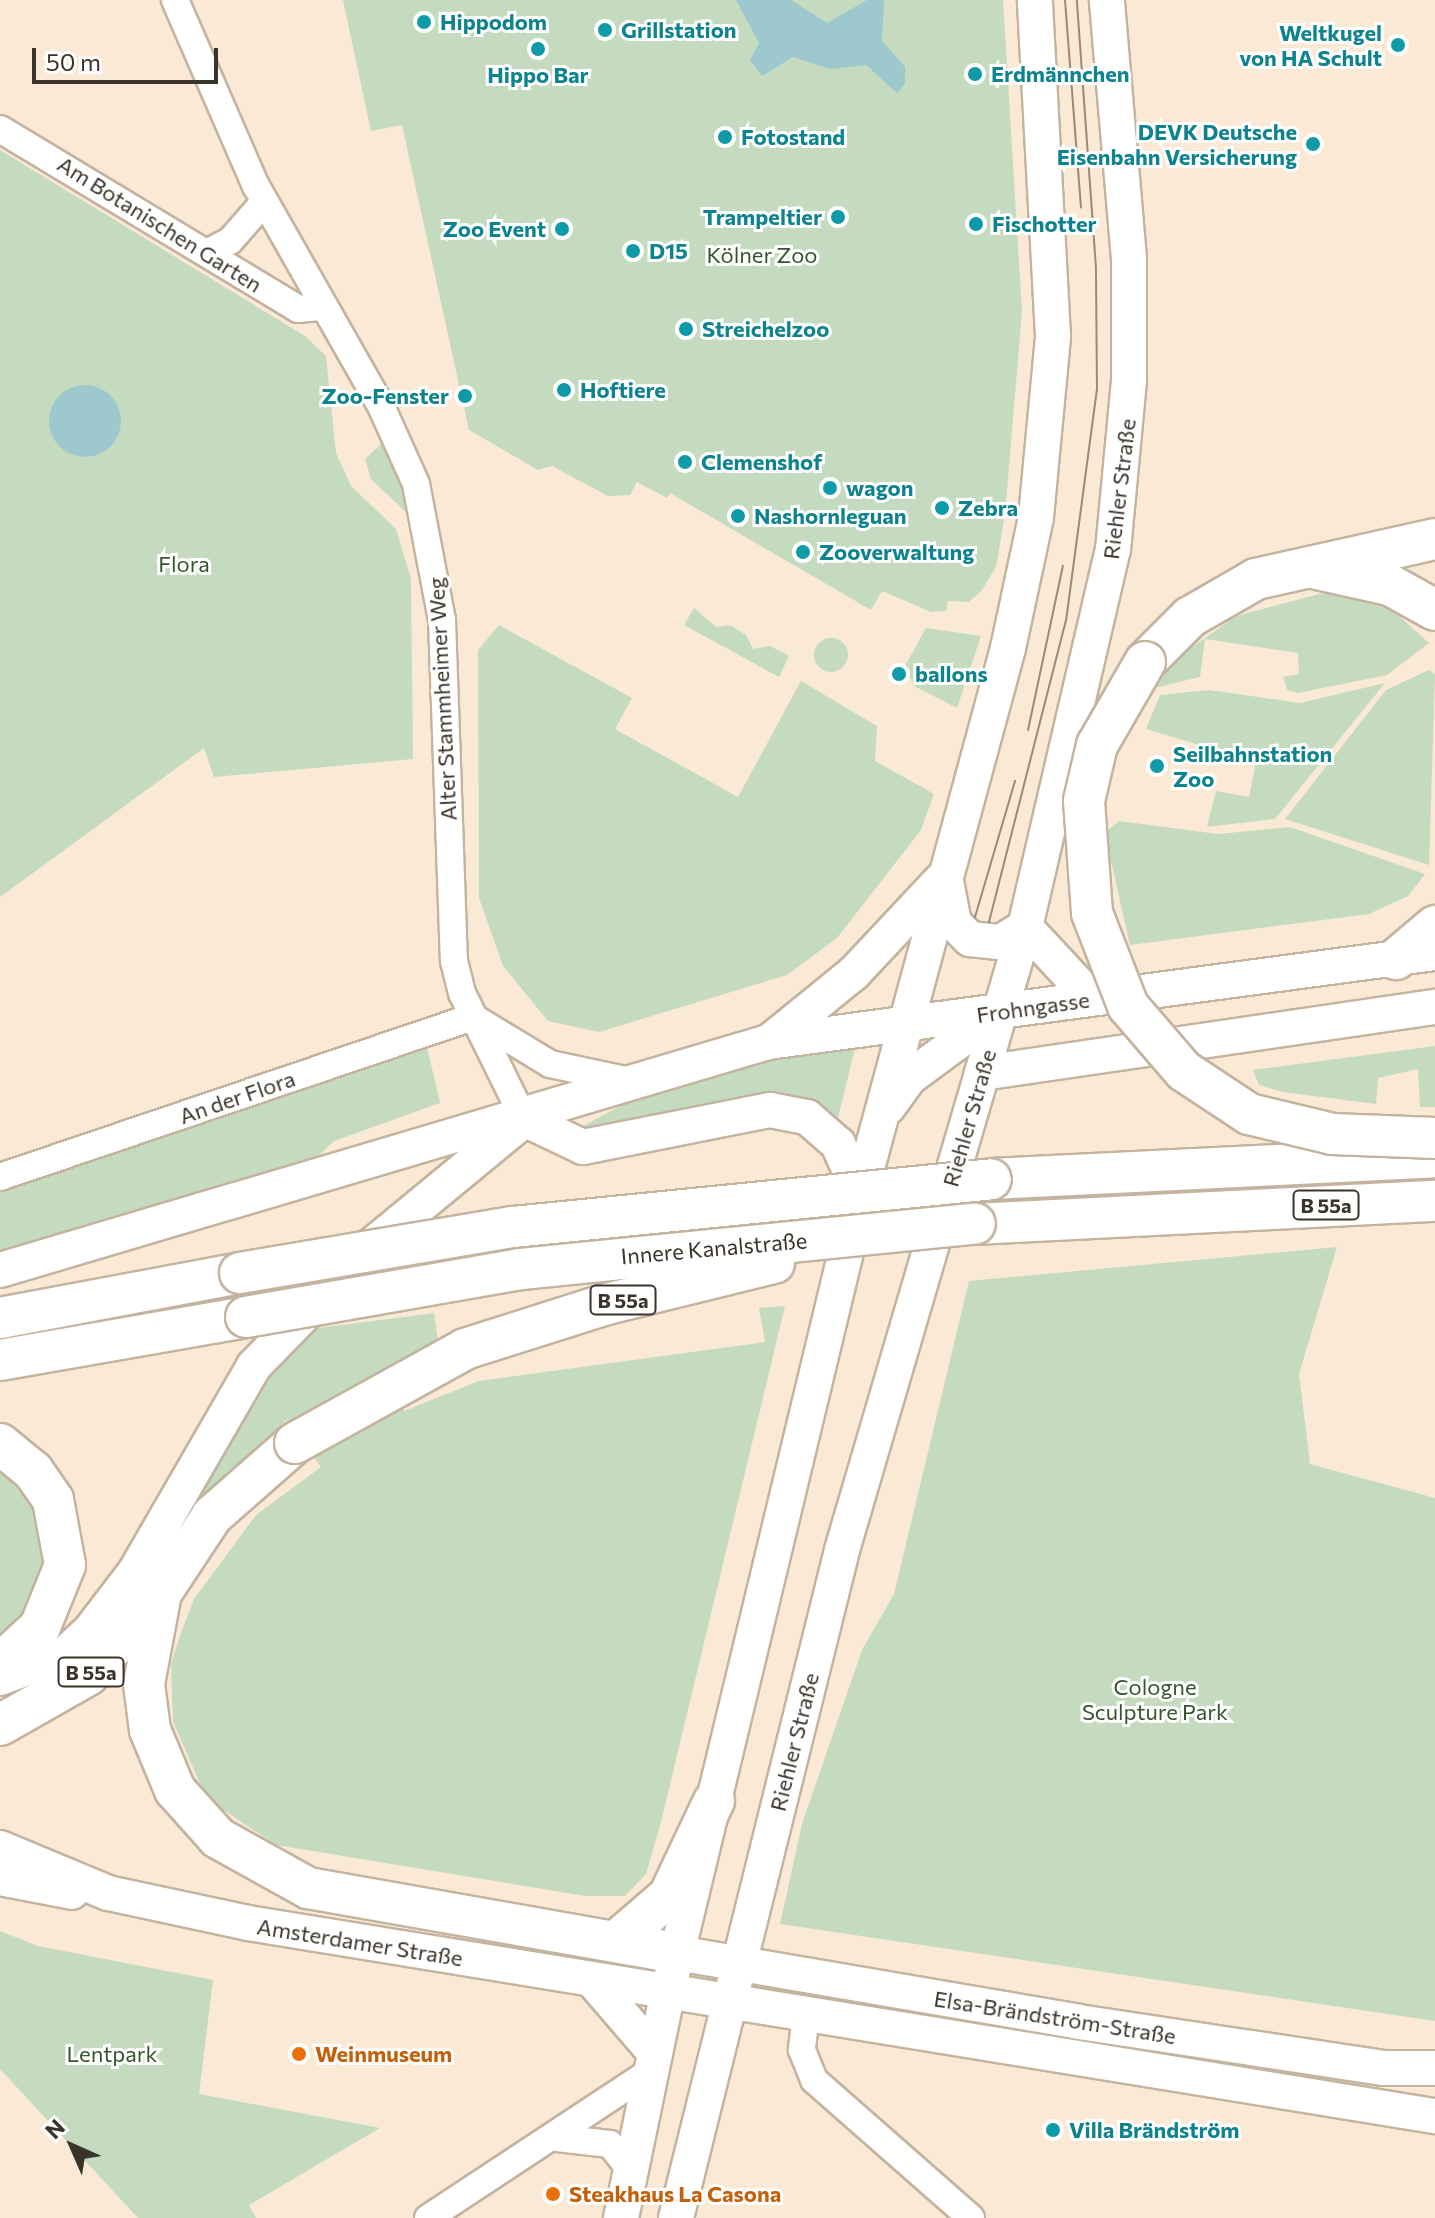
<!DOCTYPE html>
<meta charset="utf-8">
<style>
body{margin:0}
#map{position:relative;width:1435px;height:2218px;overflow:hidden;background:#fae9d4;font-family:Commissioner,sans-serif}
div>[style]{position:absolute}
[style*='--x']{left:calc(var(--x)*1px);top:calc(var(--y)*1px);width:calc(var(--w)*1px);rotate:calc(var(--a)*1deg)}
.green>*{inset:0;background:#c5dbbf}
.round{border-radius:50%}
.water>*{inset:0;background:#9cc8ce}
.roads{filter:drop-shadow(2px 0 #c3b39f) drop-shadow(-2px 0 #c3b39f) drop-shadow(0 2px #c3b39f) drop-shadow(0 -2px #c3b39f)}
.minor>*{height:26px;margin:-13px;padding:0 13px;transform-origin:13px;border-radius:13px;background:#fff}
.major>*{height:34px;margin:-17px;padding:0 17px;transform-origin:17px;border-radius:17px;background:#fff}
.highway>*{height:40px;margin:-20px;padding:0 20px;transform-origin:20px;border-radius:20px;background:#fff}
.tram>*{height:2px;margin:-1px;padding:0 1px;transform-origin:1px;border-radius:1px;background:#978b7d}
.bridges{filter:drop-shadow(2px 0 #c3b39f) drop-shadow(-2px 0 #c3b39f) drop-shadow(0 2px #c3b39f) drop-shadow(0 -2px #c3b39f)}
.highway-bridge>*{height:40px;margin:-20px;padding:0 20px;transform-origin:20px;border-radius:20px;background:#fff}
.dots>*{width:22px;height:22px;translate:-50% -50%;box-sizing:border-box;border:4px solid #fff;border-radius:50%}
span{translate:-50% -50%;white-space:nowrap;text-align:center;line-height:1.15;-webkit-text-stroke:6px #fff;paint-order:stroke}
.shield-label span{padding:2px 6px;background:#fff;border:2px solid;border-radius:6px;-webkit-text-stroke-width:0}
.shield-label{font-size:20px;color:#3a332b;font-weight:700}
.culture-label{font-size:22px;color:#0d838f;font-weight:700}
.left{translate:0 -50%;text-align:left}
.right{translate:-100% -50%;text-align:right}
.street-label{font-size:22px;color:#3a332b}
.park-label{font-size:22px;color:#34552b}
.food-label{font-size:22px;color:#c56008;font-weight:700}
.north{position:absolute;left:32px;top:2106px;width:80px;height:80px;-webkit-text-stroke:6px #fff;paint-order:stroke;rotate:315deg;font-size:22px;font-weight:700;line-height:32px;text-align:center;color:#3a332b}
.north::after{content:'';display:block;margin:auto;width:28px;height:36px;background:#3a332b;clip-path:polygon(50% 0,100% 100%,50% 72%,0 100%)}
.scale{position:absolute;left:32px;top:48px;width:186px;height:36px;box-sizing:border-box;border:4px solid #3a332b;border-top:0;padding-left:10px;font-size:24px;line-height:28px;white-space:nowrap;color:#3a332b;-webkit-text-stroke:6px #fff;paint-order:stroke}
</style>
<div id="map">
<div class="green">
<div style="clip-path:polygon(343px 0,1003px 0,1022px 311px,1005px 514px,996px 567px,982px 590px,969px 602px,948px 601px,946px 611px,931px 612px,882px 591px,871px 610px,670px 493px,667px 498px,637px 482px,630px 495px,608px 496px,552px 466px,538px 470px,469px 430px,402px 125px,371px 131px)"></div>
<div style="clip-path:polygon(0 150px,305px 336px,326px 356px,336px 453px,351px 486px,396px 529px,411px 579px,413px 759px,214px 777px,204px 748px,0 897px)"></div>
<div style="clip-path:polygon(383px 442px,396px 473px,411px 517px,371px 479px,365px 459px)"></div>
<div style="clip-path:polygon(1327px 592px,1390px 608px,1429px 643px,1387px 675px,1298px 693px,1287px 690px,1283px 677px,1299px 674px,1298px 653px,1205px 639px,1200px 677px,1154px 688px,1181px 655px,1236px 616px)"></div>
<div style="clip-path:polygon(694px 608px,716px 627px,730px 625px,746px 635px,753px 649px,770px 646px,789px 656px,779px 677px,684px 625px)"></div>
<div style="clip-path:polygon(499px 625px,632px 698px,615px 729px,738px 797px,801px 681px,877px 726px,875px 761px,934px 794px,921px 830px,837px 938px,787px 975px,599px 1032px,548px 1021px,503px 966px,479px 898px,478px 650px)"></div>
<div style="clip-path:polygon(926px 628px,981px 636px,957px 708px,914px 686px,905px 666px)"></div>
<div class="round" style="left:814px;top:638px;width:34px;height:34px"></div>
<div style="clip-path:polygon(1429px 670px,1435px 674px,1429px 865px,1285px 819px,1386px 690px)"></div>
<div style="clip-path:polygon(1385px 683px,1275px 819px,1207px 827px,1216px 791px,1249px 797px,1256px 762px,1146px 729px,1160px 695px,1209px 690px,1300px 703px)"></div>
<div style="clip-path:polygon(1119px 821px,1218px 834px,1290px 827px,1425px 874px,1408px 896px,1369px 914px,1130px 945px,1109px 852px,1108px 830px)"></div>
<div style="clip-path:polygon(856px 1044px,837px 1122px,583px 1126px,637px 1097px,711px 1072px)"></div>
<div style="clip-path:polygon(1435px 1046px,1435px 1107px,1420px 1107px,1418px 1069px,1378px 1078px,1376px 1104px,1282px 1092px,1259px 1085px,1253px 1070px)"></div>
<div style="clip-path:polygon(427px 1047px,440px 1103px,334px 1141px,305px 1168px,0 1256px,0 1188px)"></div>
<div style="clip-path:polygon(1337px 1247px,1299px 1374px,1310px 1464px,1435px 1498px,1435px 2021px,780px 1924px,802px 1824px,862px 1650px,894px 1594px,969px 1281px)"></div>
<div style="clip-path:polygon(785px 1306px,661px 1822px,646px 1874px,625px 1896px,586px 1896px,276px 1845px,207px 1799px,173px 1722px,171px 1664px,181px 1633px,194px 1599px,256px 1515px,321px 1467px,286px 1420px,201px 1501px,190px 1494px,303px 1330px,434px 1313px,438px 1341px,394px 1363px,404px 1411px,479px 1381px,765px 1342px,759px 1308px)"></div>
<div style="clip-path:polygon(0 1460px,26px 1484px,50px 1543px,35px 1607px,0 1644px)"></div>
<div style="clip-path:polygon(0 1931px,38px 1946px,213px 1980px,199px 2094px,380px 2128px,249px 2205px,256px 2218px,138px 2218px,0 2069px)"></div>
</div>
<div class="water">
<div style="clip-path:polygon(736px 0,791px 0,827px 23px,867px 0,884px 0,882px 41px,905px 67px,905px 84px,897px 93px,866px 65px,830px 69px,793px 57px,762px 76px,750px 60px,759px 43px)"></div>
<div class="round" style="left:49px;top:385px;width:72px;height:72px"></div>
</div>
<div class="roads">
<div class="minor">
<div style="--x:175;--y:0;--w:203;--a:66.5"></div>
<div style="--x:256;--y:186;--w:253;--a:60.4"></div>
<div style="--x:381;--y:406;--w:85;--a:65.8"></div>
<div style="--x:416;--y:484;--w:138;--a:79.2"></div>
<div style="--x:442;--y:620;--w:341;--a:88"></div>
<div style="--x:454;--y:961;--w:33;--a:76"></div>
<div style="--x:462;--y:993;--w:140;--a:63.8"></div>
<div style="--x:0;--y:129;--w:348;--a:31.1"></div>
<div style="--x:298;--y:309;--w:24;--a:-5"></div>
<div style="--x:207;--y:253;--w:26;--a:-28"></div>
<div style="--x:230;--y:241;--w:52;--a:-48.9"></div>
<div style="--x:476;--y:1019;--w:87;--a:31.3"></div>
<div style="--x:550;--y:1064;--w:82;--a:12"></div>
<div style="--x:0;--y:1177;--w:499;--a:-18.7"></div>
<div style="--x:806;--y:2015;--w:35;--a:97"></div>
<div style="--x:802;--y:2050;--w:32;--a:68"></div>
<div style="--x:814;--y:2080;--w:209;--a:41.3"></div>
<div style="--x:557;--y:2138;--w:53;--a:6.5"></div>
<div style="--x:610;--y:2144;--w:36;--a:52"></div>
<div style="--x:428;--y:2218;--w:267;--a:-33.4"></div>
</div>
<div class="major">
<div style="--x:946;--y:881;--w:43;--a:79.2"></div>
<div style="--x:954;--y:923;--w:23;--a:45"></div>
<div style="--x:970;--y:939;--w:31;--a:6"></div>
<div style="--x:1001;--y:942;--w:28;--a:-32"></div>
<div style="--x:1025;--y:927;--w:97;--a:47.1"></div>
<div style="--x:769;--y:1042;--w:109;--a:-39.1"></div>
<div style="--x:854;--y:973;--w:126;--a:-46.9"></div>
<div style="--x:982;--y:1073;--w:458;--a:-8.3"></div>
<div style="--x:888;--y:1107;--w:37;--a:-54"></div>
<div style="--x:910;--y:1077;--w:98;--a:-36.3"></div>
<div style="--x:524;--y:1119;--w:65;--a:25.4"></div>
<div style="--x:583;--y:1147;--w:191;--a:-11.2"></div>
<div style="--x:770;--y:1110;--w:38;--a:11"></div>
<div style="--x:807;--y:1117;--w:41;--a:41.1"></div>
<div style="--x:838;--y:1144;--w:55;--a:66.3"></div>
<div style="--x:0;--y:1270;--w:801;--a:-16.53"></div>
<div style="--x:768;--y:1042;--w:673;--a:-7.6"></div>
<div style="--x:0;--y:1678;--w:69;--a:-20.3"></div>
<div style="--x:65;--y:1654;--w:33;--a:-43"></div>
<div style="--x:89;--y:1632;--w:76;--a:-52.5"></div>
<div style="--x:135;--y:1572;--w:238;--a:-60"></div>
<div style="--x:254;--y:1366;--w:168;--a:-45.7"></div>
<div style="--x:371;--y:1246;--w:190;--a:-39.5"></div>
<div style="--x:0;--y:1848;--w:117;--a:22.6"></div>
<div style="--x:108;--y:1893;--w:143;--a:12.1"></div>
<div style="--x:248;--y:1923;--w:1203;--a:9.24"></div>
<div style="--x:0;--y:1878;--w:73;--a:11"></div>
<div style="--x:677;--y:1953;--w:408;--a:9.7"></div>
<div style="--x:1079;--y:2022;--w:307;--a:8.6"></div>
<div style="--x:1383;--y:2068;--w:52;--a:0"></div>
<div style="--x:593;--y:1981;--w:95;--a:49.3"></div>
<div style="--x:621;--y:2218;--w:232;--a:-78.3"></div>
<div style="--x:668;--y:1991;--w:820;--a:-76.46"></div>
<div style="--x:860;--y:1194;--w:566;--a:-74.83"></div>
<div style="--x:1008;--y:648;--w:134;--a:-77.9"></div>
<div style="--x:1036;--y:517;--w:182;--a:-84.6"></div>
<div style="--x:1053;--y:336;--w:336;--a:-93.1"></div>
<div style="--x:676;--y:2218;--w:688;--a:-76.04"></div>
<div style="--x:842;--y:1550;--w:649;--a:-73.63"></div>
<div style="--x:1025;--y:927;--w:387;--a:-76.9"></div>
<div style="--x:1113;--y:550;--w:171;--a:-84.6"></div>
<div style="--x:1129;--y:380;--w:121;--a:-90"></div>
<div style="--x:1129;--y:259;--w:260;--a:-94.9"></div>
</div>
<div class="highway">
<div style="--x:1317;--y:569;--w:75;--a:12.4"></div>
<div style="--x:1390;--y:585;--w:51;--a:29.1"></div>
<div style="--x:1145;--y:662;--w:64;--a:-45"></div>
<div style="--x:1190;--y:617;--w:76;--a:-29.9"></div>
<div style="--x:1256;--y:579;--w:183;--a:-12.6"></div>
<div style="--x:1396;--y:959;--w:51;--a:-40.2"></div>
<div style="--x:991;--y:1179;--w:445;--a:-2.8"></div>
<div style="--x:975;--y:1224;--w:461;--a:-2.9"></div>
<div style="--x:0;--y:1318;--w:244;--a:-10.6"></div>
<div style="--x:0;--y:1360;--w:250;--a:-9.9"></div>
<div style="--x:295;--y:1443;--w:111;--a:138.7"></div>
<div style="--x:212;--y:1516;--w:92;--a:123.5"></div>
<div style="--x:161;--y:1593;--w:93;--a:100.6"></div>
<div style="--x:144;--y:1684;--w:46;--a:82.6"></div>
<div style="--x:150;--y:1730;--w:65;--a:67.4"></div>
<div style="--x:175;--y:1790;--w:64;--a:48.1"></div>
<div style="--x:218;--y:1838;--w:103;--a:29.1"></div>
<div style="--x:308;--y:1888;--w:375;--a:10"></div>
<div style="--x:0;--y:1444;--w:43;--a:39.3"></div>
<div style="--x:33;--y:1471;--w:35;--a:55"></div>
<div style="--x:53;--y:1500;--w:66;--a:79.5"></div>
<div style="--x:65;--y:1565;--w:67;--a:112"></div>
<div style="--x:40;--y:1627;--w:54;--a:137.2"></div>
<div style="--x:0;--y:1725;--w:101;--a:-29.6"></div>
<div style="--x:88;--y:1675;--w:102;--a:-48.2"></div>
<div style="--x:618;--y:1940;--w:67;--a:-40.8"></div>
<div style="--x:669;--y:1896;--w:105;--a:-64.7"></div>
</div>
</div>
<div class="tram">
<div style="--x:1065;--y:0;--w:208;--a:85.6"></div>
<div style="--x:1028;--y:730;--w:168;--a:-78"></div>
<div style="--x:975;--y:917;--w:142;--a:-73.6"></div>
<div style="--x:989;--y:922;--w:311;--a:-75.7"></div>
<div style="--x:1066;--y:621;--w:233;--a:-82.4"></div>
<div style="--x:1097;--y:390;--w:122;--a:-90.5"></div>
<div style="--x:1096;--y:268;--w:269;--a:-94.1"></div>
</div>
<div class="bridges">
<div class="highway-bridge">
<div style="--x:1145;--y:662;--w:96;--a:120"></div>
<div style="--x:1097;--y:745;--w:57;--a:103.1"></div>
<div style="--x:1084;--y:801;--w:112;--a:85.9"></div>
<div style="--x:1092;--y:913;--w:100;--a:68.8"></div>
<div style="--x:1128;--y:1006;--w:86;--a:49.3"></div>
<div style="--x:1184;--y:1071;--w:78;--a:33.5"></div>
<div style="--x:1249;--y:1114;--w:86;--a:13.4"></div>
<div style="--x:1333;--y:1134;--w:102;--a:2.2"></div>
<div style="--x:240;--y:1273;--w:277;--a:-9.6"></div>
<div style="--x:513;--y:1227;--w:480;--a:-5.7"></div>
<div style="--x:246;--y:1317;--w:279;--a:-9.9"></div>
<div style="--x:521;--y:1269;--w:456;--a:-5.7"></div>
<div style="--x:295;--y:1443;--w:194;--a:-28.9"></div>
<div style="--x:465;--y:1349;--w:149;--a:-17.6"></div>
<div style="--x:607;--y:1304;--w:172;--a:-13.8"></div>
</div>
</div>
<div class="dots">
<div style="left:424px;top:22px;background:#0f9aa8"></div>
<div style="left:605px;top:30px;background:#0f9aa8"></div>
<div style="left:1398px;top:45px;background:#0f9aa8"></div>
<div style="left:538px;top:49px;background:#0f9aa8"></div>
<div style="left:975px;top:74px;background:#0f9aa8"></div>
<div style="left:725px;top:137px;background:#0f9aa8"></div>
<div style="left:1313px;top:144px;background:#0f9aa8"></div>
<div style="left:838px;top:217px;background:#0f9aa8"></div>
<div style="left:976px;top:224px;background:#0f9aa8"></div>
<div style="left:562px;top:229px;background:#0f9aa8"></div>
<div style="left:633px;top:251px;background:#0f9aa8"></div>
<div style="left:686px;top:329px;background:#0f9aa8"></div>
<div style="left:564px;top:390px;background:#0f9aa8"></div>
<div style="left:465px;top:396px;background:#0f9aa8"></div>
<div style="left:685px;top:462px;background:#0f9aa8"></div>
<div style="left:830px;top:488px;background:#0f9aa8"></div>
<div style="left:942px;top:508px;background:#0f9aa8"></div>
<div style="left:738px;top:516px;background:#0f9aa8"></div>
<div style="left:803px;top:552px;background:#0f9aa8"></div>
<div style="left:899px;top:674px;background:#0f9aa8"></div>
<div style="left:1157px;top:766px;background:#0f9aa8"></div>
<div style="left:299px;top:2054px;background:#e8710a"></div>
<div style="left:1053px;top:2130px;background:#0f9aa8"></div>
<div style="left:553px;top:2194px;background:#e8710a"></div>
</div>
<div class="shield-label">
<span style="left:1326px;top:1205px">B 55a</span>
<span style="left:623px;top:1300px">B 55a</span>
<span style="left:91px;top:1672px">B 55a</span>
</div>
<div class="culture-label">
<span class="left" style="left:440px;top:22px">Hippodom</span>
<span class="left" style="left:621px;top:30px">Grillstation</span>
<span class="right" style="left:1382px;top:45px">Weltkugel<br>von HA Schult</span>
<span class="left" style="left:991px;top:74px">Erdmännchen</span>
<span style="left:538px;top:75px">Hippo Bar</span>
<span class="right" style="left:1297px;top:144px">DEVK Deutsche<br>Eisenbahn Versicherung</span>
<span class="left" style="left:741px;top:137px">Fotostand</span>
<span class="right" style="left:822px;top:217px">Trampeltier</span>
<span class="left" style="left:992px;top:224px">Fischotter</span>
<span class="right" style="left:546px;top:229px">Zoo Event</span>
<span class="left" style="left:649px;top:251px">D15</span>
<span class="left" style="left:702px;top:329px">Streichelzoo</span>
<span class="left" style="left:580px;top:390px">Hoftiere</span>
<span class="right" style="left:449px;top:396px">Zoo-Fenster</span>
<span class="left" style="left:701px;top:462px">Clemenshof</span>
<span class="left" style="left:846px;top:488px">wagon</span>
<span class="left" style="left:958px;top:508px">Zebra</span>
<span class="left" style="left:754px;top:516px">Nashornleguan</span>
<span class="left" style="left:819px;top:552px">Zooverwaltung</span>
<span class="left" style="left:915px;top:674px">ballons</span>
<span class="left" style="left:1173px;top:766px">Seilbahnstation<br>Zoo</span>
<span class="left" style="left:1069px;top:2130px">Villa Brändström</span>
</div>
<div class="street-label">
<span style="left:160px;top:224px;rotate:32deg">Am Botanischen Garten</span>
<span style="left:1119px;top:489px;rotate:-83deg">Riehler Straße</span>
<span style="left:442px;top:699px;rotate:-93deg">Alter Stammheimer Weg</span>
<span style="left:1033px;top:1007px;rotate:-8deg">Frohngasse</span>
<span style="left:237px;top:1097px;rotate:-19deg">An der Flora</span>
<span style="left:969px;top:1118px;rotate:-74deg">Riehler Straße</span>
<span style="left:714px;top:1248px;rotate:-5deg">Innere Kanalstraße</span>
<span style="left:794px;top:1742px;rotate:-76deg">Riehler Straße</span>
<span style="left:360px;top:1942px;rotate:9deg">Amsterdamer Straße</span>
<span style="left:1055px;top:2017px;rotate:9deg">Elsa-Brändström-Straße</span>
</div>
<div class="park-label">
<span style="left:762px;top:255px">Kölner Zoo</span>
<span style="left:184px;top:564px">Flora</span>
<span style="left:1155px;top:1699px">Cologne<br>Sculpture Park</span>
<span style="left:112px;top:2054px">Lentpark</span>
</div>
<div class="food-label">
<span class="left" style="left:315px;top:2054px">Weinmuseum</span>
<span class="left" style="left:569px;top:2194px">Steakhaus La Casona</span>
</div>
<div class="north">N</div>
<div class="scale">50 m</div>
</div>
